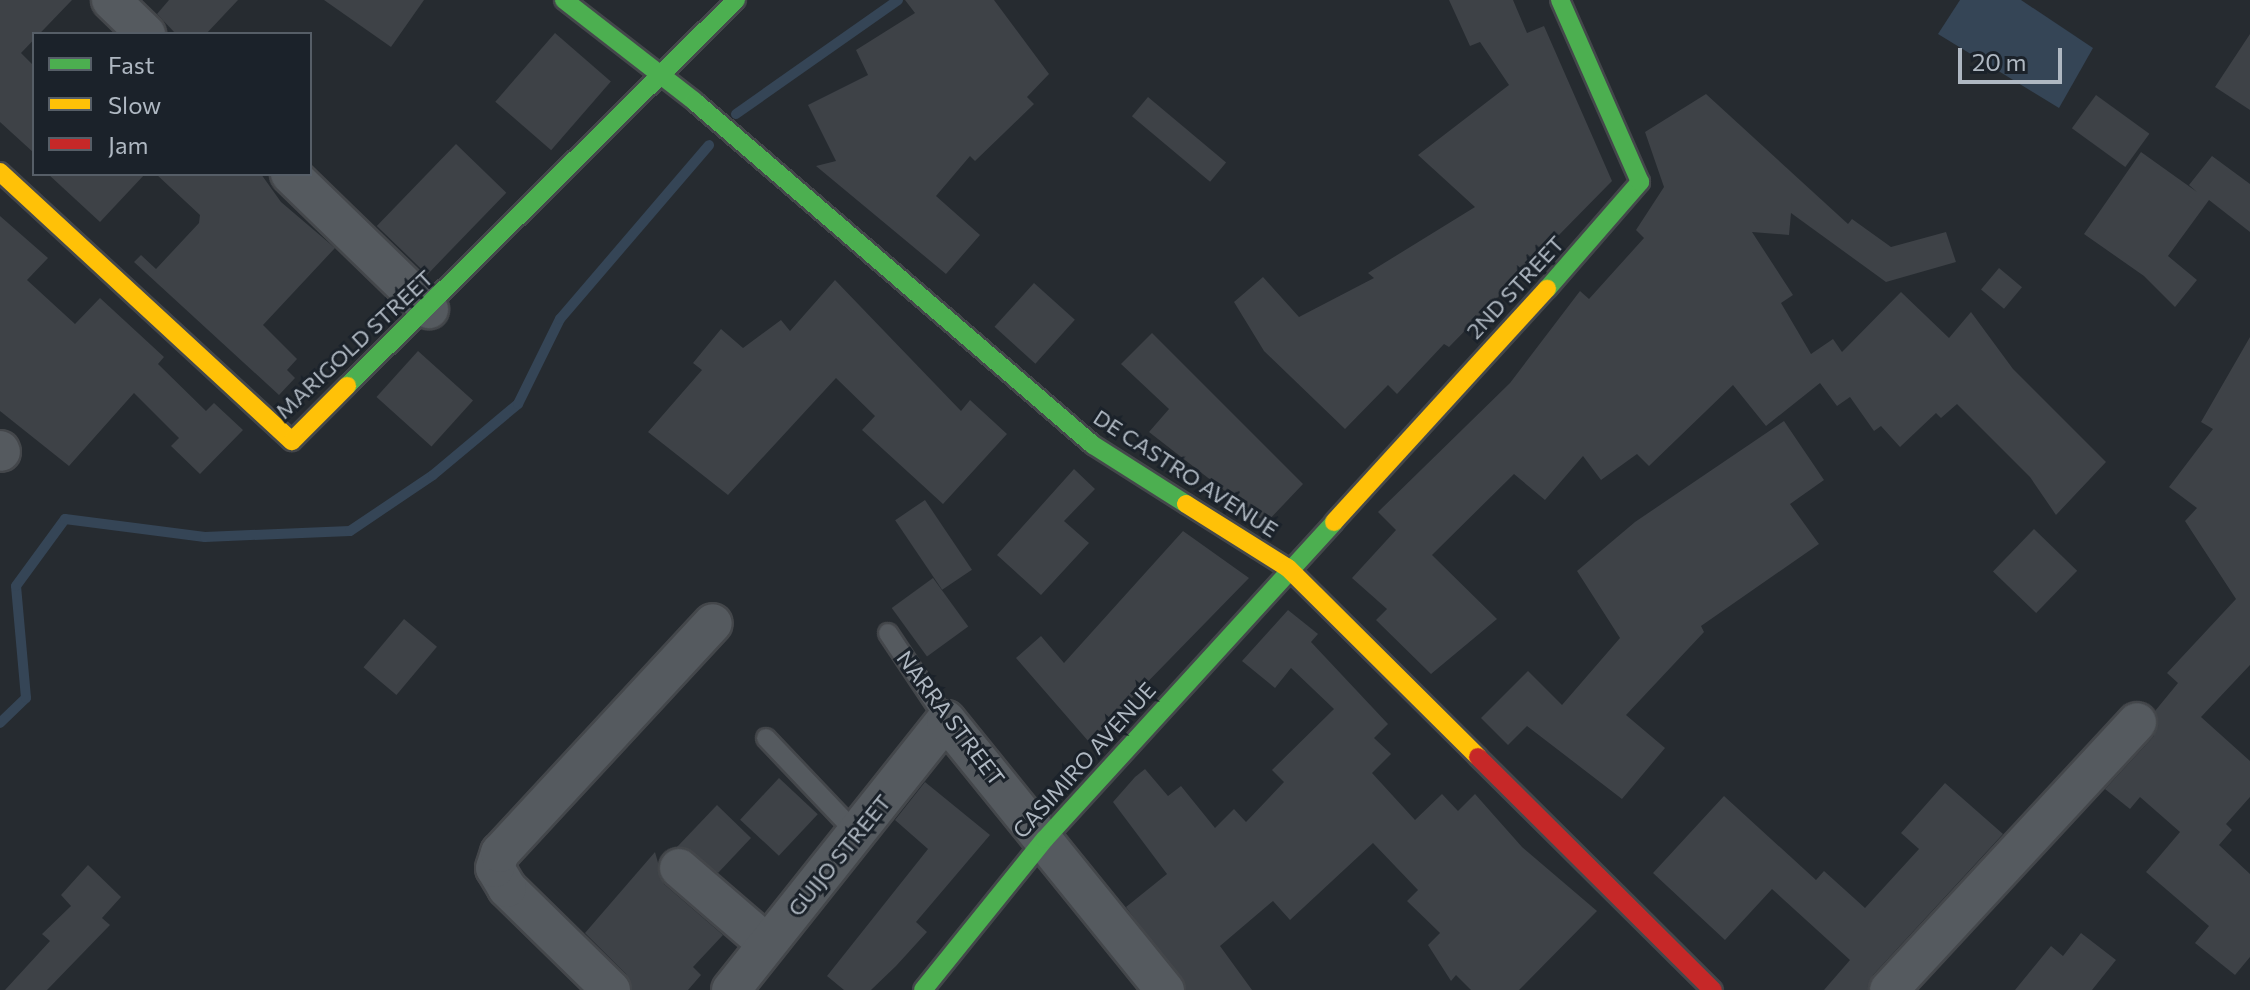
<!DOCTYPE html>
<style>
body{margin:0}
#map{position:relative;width:2250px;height:990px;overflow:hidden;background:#262b30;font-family:Commissioner,sans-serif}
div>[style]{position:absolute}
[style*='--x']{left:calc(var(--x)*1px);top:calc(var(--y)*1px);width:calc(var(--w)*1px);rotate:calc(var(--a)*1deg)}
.water>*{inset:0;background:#354556}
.stream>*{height:10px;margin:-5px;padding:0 5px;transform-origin:5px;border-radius:5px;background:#354556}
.building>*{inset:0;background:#3e4247;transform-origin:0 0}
.roads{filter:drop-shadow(2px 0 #44474b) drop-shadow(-2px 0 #44474b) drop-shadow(0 2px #44474b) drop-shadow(0 -2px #44474b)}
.lane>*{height:18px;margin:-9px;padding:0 9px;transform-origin:9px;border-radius:9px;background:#555a5f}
.street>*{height:38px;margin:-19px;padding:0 19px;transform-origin:19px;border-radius:19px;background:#555a5f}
.fast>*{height:18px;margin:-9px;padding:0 9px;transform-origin:9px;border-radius:9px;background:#4caf50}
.slow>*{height:18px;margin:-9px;padding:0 9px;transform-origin:9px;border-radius:9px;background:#ffc107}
.jam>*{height:18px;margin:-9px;padding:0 9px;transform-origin:9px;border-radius:9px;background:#c62828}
span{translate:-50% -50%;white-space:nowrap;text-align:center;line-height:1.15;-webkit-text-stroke:6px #1b222a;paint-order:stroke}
.street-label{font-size:22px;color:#afb8c2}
.legend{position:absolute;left:32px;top:32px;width:280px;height:144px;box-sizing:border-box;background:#1b222a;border:2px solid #565e67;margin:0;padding:10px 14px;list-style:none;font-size:24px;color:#afb8c2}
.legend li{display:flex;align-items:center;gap:16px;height:40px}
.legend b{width:40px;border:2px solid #565e67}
.scale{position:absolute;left:1958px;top:48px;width:104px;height:36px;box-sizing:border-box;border:4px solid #afb8c2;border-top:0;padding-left:10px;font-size:24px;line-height:28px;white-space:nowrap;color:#afb8c2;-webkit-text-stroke:6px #1b222a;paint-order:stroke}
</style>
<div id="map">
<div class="water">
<div style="clip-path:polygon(1960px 0,2021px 0,2093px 48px,2059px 108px,1938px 34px)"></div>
</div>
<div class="stream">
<div style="--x:736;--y:114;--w:198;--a:-35.1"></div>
<div style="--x:0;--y:723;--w:36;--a:-44"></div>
<div style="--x:26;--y:698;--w:112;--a:-95.1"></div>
<div style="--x:16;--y:586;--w:83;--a:-53.8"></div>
<div style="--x:65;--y:519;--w:141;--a:7.3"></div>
<div style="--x:205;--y:537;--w:145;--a:-2.4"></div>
<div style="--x:350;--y:531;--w:100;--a:-34"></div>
<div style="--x:433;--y:475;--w:111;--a:-39.9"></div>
<div style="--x:518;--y:404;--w:95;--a:-63.7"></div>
<div style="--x:560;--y:319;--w:229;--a:-49.4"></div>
</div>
<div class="building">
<div style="clip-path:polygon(0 0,72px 0,21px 53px,34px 66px,34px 153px,0 122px)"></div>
<div style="clip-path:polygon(169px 0,238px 0,206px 34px,176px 34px,157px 14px)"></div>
<div style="clip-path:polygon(324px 0,424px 0,391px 47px)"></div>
<div style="clip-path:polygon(905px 0,994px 0,1049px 74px,1027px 97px,1034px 104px,975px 161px,970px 156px,936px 196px,980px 235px,946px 274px,816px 166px,836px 161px,808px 105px,868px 75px,856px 50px,915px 13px)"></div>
<div style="clip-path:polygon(1449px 0,1513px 0,1527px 33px,1544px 26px,1612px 181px,1449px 347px,1444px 344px,1397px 394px,1388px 385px,1345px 429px,1264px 351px,1234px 302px,1263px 277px,1299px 317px,1374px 278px,1368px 273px,1475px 207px,1418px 155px,1509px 85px,1480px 42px,1470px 46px)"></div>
<div style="left:555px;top:33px;width:74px;height:91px;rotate:41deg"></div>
<div style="clip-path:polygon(2250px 34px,2250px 110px,2215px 87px)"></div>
<div style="clip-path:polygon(1706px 94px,1848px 224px,1852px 219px,1891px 247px,1946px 232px,1956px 262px,1886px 282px,1791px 213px,1789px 235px,1752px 232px,1793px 295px,1781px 303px,1811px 354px,1833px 339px,1842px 352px,1901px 292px,1949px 338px,1971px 312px,2013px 369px,2106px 462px,2056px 515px,2030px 477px,1957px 404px,1941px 418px,1936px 413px,1900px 447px,1881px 426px,1874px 431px,1850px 397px,1837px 406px,1820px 383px,1766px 426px,1733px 385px,1649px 466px,1637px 454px,1601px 480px,1583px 456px,1545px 500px,1514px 474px,1432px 555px,1497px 619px,1431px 674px,1376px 620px,1387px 609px,1352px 578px,1396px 530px,1378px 512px,1510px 383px,1580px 291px,1589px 299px,1644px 238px,1636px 230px,1664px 187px,1645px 132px)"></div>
<div style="left:2096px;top:95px;width:66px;height:41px;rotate:36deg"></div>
<div style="left:1148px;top:97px;width:102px;height:25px;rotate:40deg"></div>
<div style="left:456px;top:144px;width:70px;height:114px;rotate:44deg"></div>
<div style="clip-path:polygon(2141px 152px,2197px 192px,2189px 185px,2212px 156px,2250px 184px,2250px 232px,2209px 200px,2168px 256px,2197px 280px,2175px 307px,2144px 276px,2084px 234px)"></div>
<div style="clip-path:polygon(48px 174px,145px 174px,100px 222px)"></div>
<div style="clip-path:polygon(156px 174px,261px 174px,281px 202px,335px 248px,263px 325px,297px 359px,287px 370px,295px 378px,279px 395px,134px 262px,141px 255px,156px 269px,199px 223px,200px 215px)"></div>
<div style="clip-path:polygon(0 216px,48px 258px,27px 280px,75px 324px,100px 298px,164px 357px,158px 364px,206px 411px,214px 403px,243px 430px,200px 474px,171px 446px,179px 438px,134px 393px,69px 466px,0 411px)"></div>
<div style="left:1999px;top:268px;width:30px;height:28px;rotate:40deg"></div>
<div style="clip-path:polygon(835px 280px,961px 411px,970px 400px,1007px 434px,943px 504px,862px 430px,875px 416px,836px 378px,728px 495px,648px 432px,702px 370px,693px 363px,721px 329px,743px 348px,781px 320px,790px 331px)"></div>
<div style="left:1034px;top:283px;width:55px;height:59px;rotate:42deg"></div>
<div style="clip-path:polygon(1152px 333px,1303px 484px,1266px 523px,1149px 432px,1169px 409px,1121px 364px)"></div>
<div style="clip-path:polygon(2250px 337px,2250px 665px,2201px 717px,2250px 761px,2250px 797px,2226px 824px,2232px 830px,2219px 845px,2250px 874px,2250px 957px,2235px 975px,2195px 943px,2209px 926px,2146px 872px,2180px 832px,2140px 797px,2130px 809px,2105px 789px,2154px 736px,2155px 711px,2178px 683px,2167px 673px,2236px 599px,2185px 521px,2197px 508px,2169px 487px,2213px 429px,2201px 422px)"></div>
<div style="left:418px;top:351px;width:74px;height:62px;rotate:42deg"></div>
<div style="clip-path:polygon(1784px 421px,1824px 480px,1790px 504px,1819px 544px,1701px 626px,1704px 632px,1626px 715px,1665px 748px,1622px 799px,1527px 726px,1508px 745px,1481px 718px,1528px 671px,1562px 705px,1620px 638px,1577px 571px,1635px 522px)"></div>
<div style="clip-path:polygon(1074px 469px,1095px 489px,1064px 521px,1089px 543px,1041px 595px,997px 555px)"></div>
<div style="left:925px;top:500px;width:84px;height:36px;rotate:56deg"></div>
<div style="left:2034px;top:529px;width:60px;height:59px;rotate:44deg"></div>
<div style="clip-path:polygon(1183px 531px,1249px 578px,1089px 742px,1016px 658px,1041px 636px,1064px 663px)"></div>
<div style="left:933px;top:578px;width:60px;height:51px;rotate:54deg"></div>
<div style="clip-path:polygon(1288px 610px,1318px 634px,1311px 642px,1388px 724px,1374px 738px,1391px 754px,1372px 773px,1415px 820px,1442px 794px,1458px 811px,1475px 794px,1522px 847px,1597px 911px,1519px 990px,1471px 990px,1456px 975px,1451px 981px,1428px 945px,1440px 933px,1407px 901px,1418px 890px,1373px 843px,1290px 920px,1273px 901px,1220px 946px,1252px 990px,1186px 990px,1126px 907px,1167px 874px,1113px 802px,1135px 777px,1145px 769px,1168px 796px,1181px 786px,1215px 828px,1234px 809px,1246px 822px,1284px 782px,1272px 770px,1334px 709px,1291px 668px,1275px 688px,1242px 661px)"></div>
<div style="left:404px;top:619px;width:43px;height:63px;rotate:40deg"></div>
<div style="left:779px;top:778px;width:53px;height:57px;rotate:43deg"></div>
<div style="clip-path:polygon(925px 782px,990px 835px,916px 922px,927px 932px,896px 966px,871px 990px,844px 990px,827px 976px,928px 849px,895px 820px)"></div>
<div style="clip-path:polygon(1945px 783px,2003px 834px,1873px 975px,1868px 990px,1824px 990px,1850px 960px,1772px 889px,1725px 940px,1653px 873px,1724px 796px,1816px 880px,1824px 871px,1865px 908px,1919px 849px,1901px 833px)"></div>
<div style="clip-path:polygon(717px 805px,751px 838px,718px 873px,677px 847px)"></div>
<div style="clip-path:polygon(655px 852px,664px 884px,723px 935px,693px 967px,701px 975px,688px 990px,632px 990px,626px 974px,585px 933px)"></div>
<div style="clip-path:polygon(88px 865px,121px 897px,102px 918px,110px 925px,47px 990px,5px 990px,50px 941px,42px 934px,71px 906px,61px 895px)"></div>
<div style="clip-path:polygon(2081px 933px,2116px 960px,2092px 990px,2015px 990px,2051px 946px,2063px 956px)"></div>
</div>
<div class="roads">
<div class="lane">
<div style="--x:888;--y:633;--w:105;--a:56.3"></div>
<div style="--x:766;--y:738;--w:131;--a:46.5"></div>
</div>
<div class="street">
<div style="--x:111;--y:0;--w:49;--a:44.2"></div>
<div style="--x:290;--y:174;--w:194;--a:44.2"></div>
<div style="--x:0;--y:450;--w:2;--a:63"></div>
<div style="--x:679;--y:868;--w:116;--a:40.8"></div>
<div style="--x:611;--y:990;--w:146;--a:-135.6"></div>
<div style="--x:507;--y:888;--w:23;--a:-121"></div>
<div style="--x:495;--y:868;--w:16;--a:-72"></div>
<div style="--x:500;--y:853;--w:313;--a:-47.2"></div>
<div style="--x:731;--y:990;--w:345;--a:-51.5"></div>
<div style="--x:946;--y:720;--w:348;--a:51"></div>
<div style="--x:1889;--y:990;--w:365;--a:-47.2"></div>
</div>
<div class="fast">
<div style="--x:564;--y:0;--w:165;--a:37.8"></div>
<div style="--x:694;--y:101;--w:527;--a:40.77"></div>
<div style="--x:1093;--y:445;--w:110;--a:32.4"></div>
<div style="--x:1547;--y:289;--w:142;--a:-49"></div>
<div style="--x:1640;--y:182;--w:199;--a:-113.7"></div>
<div style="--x:347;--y:386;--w:548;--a:-44.78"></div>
<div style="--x:923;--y:990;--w:194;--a:-51.1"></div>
<div style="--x:1045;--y:839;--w:429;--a:-47.6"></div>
</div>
<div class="slow">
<div style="--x:0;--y:172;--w:397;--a:42.7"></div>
<div style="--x:292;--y:441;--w:78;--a:-45"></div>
<div style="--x:1186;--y:504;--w:120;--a:32.1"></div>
<div style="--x:1288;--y:568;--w:268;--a:44.8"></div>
<div style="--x:1334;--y:522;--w:316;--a:-47.6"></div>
</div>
<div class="jam">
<div style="--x:1478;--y:757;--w:331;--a:44.8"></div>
</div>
</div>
<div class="street-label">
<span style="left:1515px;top:287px;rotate:-47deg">2ND STREET</span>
<span style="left:354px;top:344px;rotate:-43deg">MARIGOLD STREET</span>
<span style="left:1186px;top:473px;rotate:33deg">DE CASTRO AVENUE</span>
<span style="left:951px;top:718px;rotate:53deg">NARRA STREET</span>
<span style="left:1084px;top:760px;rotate:-48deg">CASIMIRO AVENUE</span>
<span style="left:839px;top:855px;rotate:-51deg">GUIJO STREET</span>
</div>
<ul class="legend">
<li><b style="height:10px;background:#4caf50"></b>Fast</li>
<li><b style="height:10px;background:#ffc107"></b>Slow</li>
<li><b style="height:10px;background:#c62828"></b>Jam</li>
</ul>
<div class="scale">20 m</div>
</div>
